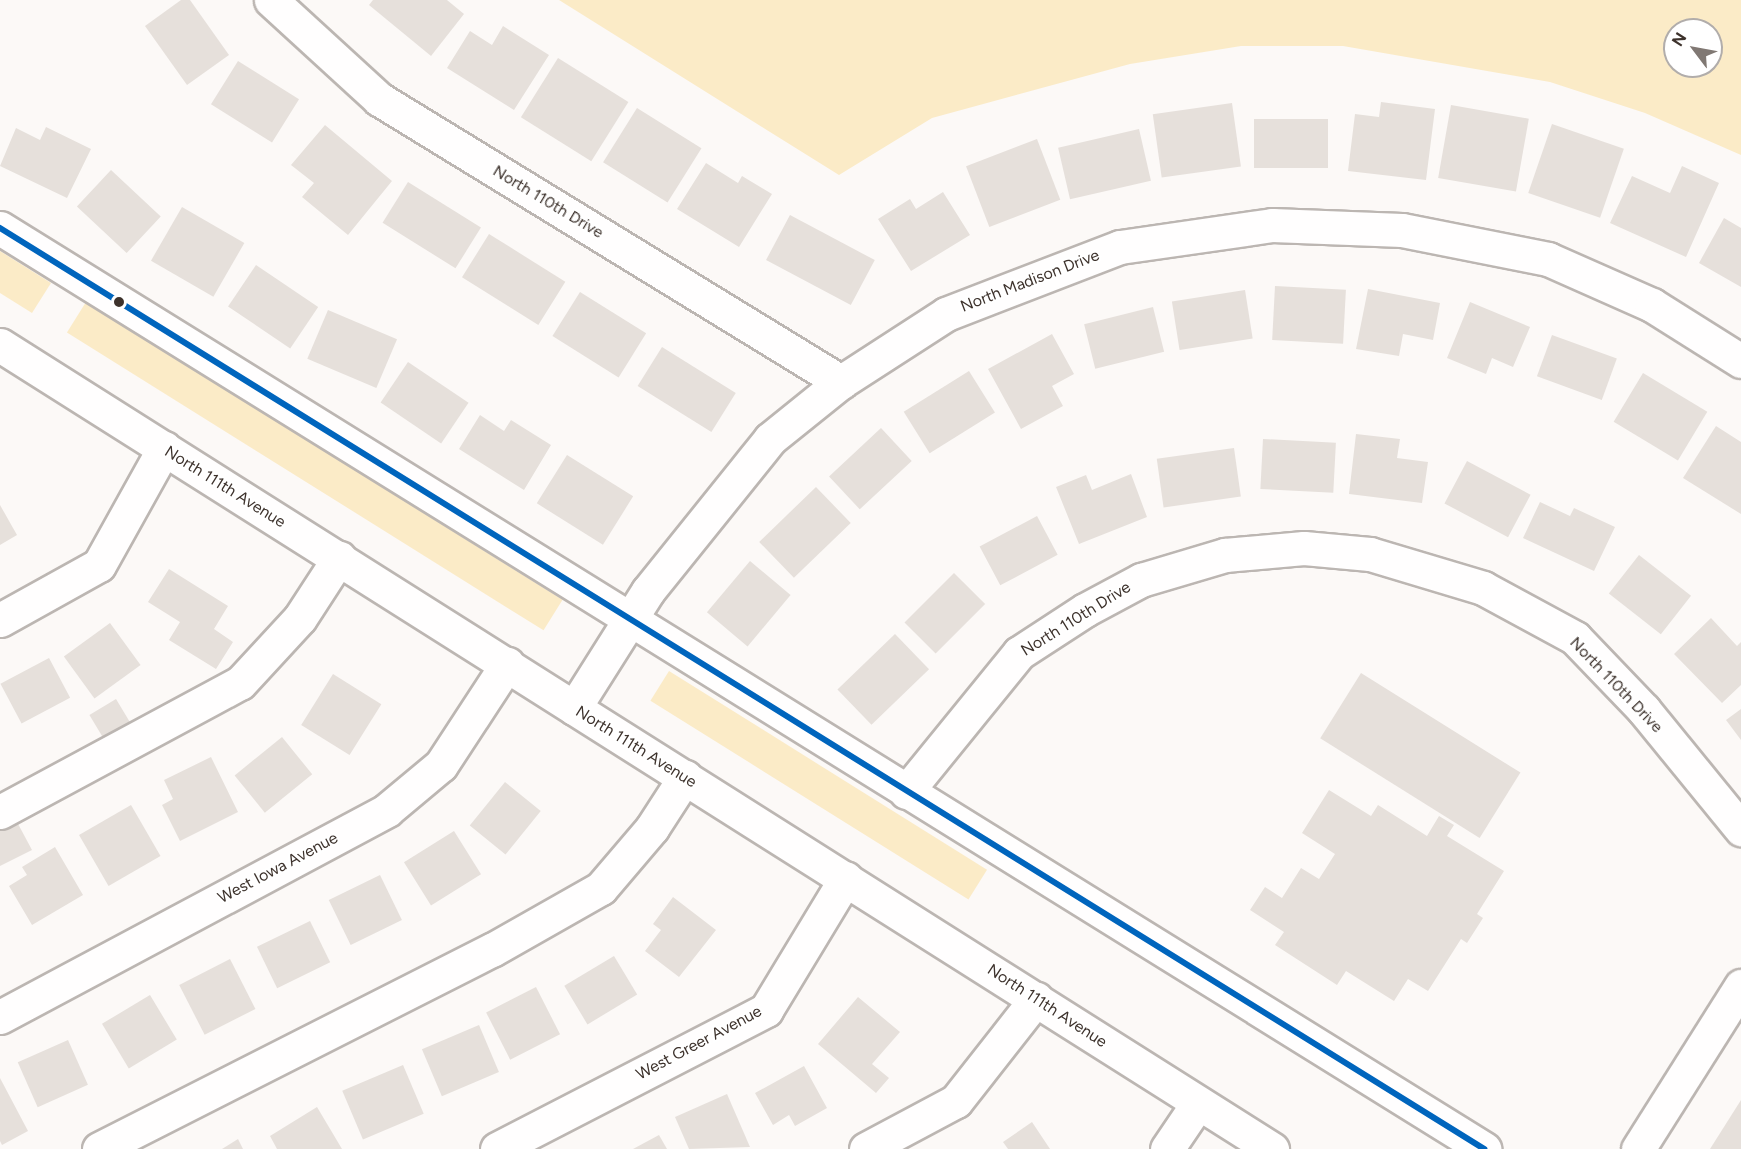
<!DOCTYPE html>
<style>
body{margin:0}
#map{position:relative;width:1741px;height:1149px;overflow:hidden;background:#fcf9f7;font-family:Figtree,sans-serif}
div>[style]{position:absolute}
[style*='--x']{left:calc(var(--x)*1px);top:calc(var(--y)*1px);width:calc(var(--w)*1px);rotate:calc(var(--a)*1deg)}
.green>*{inset:0;background:#fbebc7;transform-origin:0 0}
.building>*{inset:0;background:#e6e0db;transform-origin:0 0}
.roads{filter:drop-shadow(2px 0 #bcb6b2) drop-shadow(-2px 0 #bcb6b2) drop-shadow(0 2px #bcb6b2) drop-shadow(0 -2px #bcb6b2)}
.minor>*{height:33px;margin:-16.5px;padding:0 16.5px;transform-origin:16.5px;border-radius:16.5px;background:#fffefe}
.bus-1>*{height:6px;margin:-3px;padding:0 3px;transform-origin:3px;border-radius:3px;background:#0065bd}
.dots>*{width:16px;height:16px;translate:-50% -50%;box-sizing:border-box;border:3px solid #fff;border-radius:50%}
span{translate:-50% -50%;white-space:nowrap;text-align:center;line-height:1.15;-webkit-text-stroke:4.5px #fff;paint-order:stroke}
.street-label{font-size:16px;color:#3d322c}
.north{position:absolute;left:1663px;top:18px;width:60px;height:60px;box-sizing:border-box;background:#fff;border:2px solid #b1adab;border-radius:50%;rotate:302deg;font-size:16px;font-weight:700;line-height:24px;text-align:center;color:#3d322c}
.north::after{content:'';display:block;margin:auto;width:21px;height:27px;background:#807873;clip-path:polygon(50% 0,100% 100%,50% 72%,0 100%)}
</style>
<div id="map">
<div class="green">
<div style="clip-path:polygon(evenodd,559px 0,1741px 0,1741px 155px,1645px 113px,1550px 82px,1343px 46px,1241px 46px,1130px 64px,932px 118px,839px 175px,559px 0,1675px 30px,1711px 30px,1711px 66px,1675px 66px,1675px 30px)"></div>
<div style="clip-path:polygon(0 251px,51px 283px,32px 313px,0 293px)"></div>
<div style="left:86px;top:302px;width:562px;height:36px;rotate:32deg"></div>
<div style="left:669px;top:671px;width:375px;height:35px;rotate:32deg"></div>
</div>
<div class="building">
<div style="clip-path:polygon(181px 0,190px 0,229px 55px,187px 85px,145px 26px)"></div>
<div style="clip-path:polygon(373px 0,447px 0,464px 14px,431px 56px,369px 5px)"></div>
<div style="clip-path:polygon(503px 26px,549px 55px,514px 110px,447px 68px,470px 31px,492px 45px)"></div>
<div style="left:558px;top:58px;width:83px;height:70px;rotate:32deg"></div>
<div style="left:238px;top:61px;width:72px;height:51px;rotate:32deg"></div>
<div style="clip-path:polygon(1381px 102px,1435px 109px,1426px 180px,1348px 171px,1355px 114px,1379px 117px)"></div>
<div style="left:1232px;top:103px;width:64px;height:80px;rotate:82deg"></div>
<div style="left:1451px;top:105px;width:79px;height:74px;rotate:10deg"></div>
<div style="left:637px;top:108px;width:76px;height:64px;rotate:32deg"></div>
<div style="left:1254px;top:119px;width:74px;height:49px"></div>
<div style="left:1552px;top:124px;width:76px;height:73px;rotate:19deg"></div>
<div style="clip-path:polygon(325px 125px,392px 181px,348px 235px,302px 197px,314px 183px,291px 165px)"></div>
<div style="clip-path:polygon(46px 127px,91px 149px,67px 198px,0 166px,16px 128px,40px 140px)"></div>
<div style="left:1139px;top:129px;width:53px;height:83px;rotate:77deg"></div>
<div style="left:1037px;top:139px;width:65px;height:76px;rotate:69deg"></div>
<div style="clip-path:polygon(706px 163px,738px 183px,742px 176px,772px 194px,739px 247px,677px 209px)"></div>
<div style="clip-path:polygon(1682px 166px,1719px 183px,1686px 257px,1610px 223px,1632px 176px,1670px 193px)"></div>
<div style="left:111px;top:170px;width:68px;height:50px;rotate:43deg"></div>
<div style="left:408px;top:182px;width:86px;height:48px;rotate:32deg"></div>
<div style="clip-path:polygon(943px 192px,970px 235px,911px 271px,878px 219px,910px 199px,916px 209px)"></div>
<div style="left:182px;top:207px;width:72px;height:62px;rotate:30deg"></div>
<div style="left:790px;top:215px;width:96px;height:51px;rotate:28deg"></div>
<div style="clip-path:polygon(1724px 218px,1741px 228px,1741px 287px,1699px 263px)"></div>
<div style="left:489px;top:234px;width:90px;height:51px;rotate:32deg"></div>
<div style="left:256px;top:265px;width:75px;height:50px;rotate:34deg"></div>
<div style="left:1275px;top:286px;width:71px;height:54px;rotate:3deg"></div>
<div style="clip-path:polygon(1368px 289px,1440px 303px,1433px 340px,1403px 334px,1399px 356px,1356px 349px)"></div>
<div style="left:1245px;top:290px;width:49px;height:74px;rotate:81deg"></div>
<div style="left:580px;top:292px;width:78px;height:52px;rotate:32deg"></div>
<div style="clip-path:polygon(1470px 302px,1530px 327px,1513px 367px,1492px 358px,1486px 374px,1447px 358px)"></div>
<div style="left:1153px;top:307px;width:46px;height:71px;rotate:76deg"></div>
<div style="left:328px;top:310px;width:75px;height:53px;rotate:23deg"></div>
<div style="clip-path:polygon(1052px 334px,1074px 374px,1052px 386px,1063px 406px,1021px 429px,988px 369px)"></div>
<div style="left:1552px;top:335px;width:69px;height:44px;rotate:20deg"></div>
<div style="left:662px;top:347px;width:87px;height:46px;rotate:32deg"></div>
<div style="left:408px;top:362px;width:73px;height:49px;rotate:34deg"></div>
<div style="left:969px;top:371px;width:49px;height:77px;rotate:58deg"></div>
<div style="left:1643px;top:373px;width:75px;height:57px;rotate:31deg"></div>
<div style="clip-path:polygon(480px 415px,504px 431px,511px 420px,551px 445px,524px 490px,459px 449px)"></div>
<div style="clip-path:polygon(1716px 426px,1741px 442px,1741px 514px,1683px 478px)"></div>
<div style="left:881px;top:428px;width:45px;height:71px;rotate:47deg"></div>
<div style="clip-path:polygon(1356px 434px,1400px 439px,1397px 458px,1428px 462px,1422px 503px,1349px 494px)"></div>
<div style="left:1263px;top:439px;width:73px;height:50px;rotate:3deg"></div>
<div style="left:1234px;top:448px;width:49px;height:78px;rotate:82deg"></div>
<div style="left:567px;top:455px;width:78px;height:57px;rotate:32deg"></div>
<div style="left:1467px;top:461px;width:72px;height:48px;rotate:28deg"></div>
<div style="clip-path:polygon(1131px 474px,1147px 517px,1079px 544px,1056px 487px,1086px 475px,1092px 490px)"></div>
<div style="left:816px;top:487px;width:50px;height:79px;rotate:46deg"></div>
<div style="clip-path:polygon(1540px 502px,1570px 516px,1574px 508px,1615px 527px,1594px 571px,1523px 538px)"></div>
<div style="clip-path:polygon(0 505px,17px 535px,0 545px)"></div>
<div style="left:1037px;top:516px;width:44px;height:65px;rotate:62deg"></div>
<div style="left:1639px;top:555px;width:66px;height:49px;rotate:38deg"></div>
<div style="left:750px;top:561px;width:53px;height:67px;rotate:40deg"></div>
<div style="clip-path:polygon(169px 569px,228px 606px,214px 629px,233px 642px,216px 669px,169px 640px,180px 622px,148px 602px)"></div>
<div style="left:954px;top:573px;width:44px;height:70px;rotate:45deg"></div>
<div style="clip-path:polygon(1711px 618px,1737px 646px,1741px 642px,1741px 685px,1722px 703px,1674px 654px)"></div>
<div style="left:110px;top:623px;width:52px;height:57px;rotate:54deg"></div>
<div style="left:895px;top:634px;width:49px;height:80px;rotate:46deg"></div>
<div style="left:49px;top:658px;width:45px;height:55px;rotate:62deg"></div>
<div style="left:1361px;top:673px;width:188px;height:77px;rotate:32deg"></div>
<div style="left:333px;top:674px;width:57px;height:60px;rotate:32deg"></div>
<div style="left:116px;top:699px;width:33px;height:31px;rotate:59deg"></div>
<div style="clip-path:polygon(1741px 709px,1741px 740px,1726px 720px)"></div>
<div style="left:282px;top:737px;width:48px;height:61px;rotate:51deg"></div>
<div style="clip-path:polygon(211px 757px,238px 812px,180px 841px,162px 805px,173px 799px,164px 780px)"></div>
<div style="left:505px;top:782px;width:46px;height:56px;rotate:39deg"></div>
<div style="clip-path:polygon(1329px 790px,1371px 816px,1378px 805px,1427px 836px,1439px 816px,1454px 825px,1447px 836px,1504px 871px,1477px 914px,1483px 918px,1467px 943px,1461px 939px,1428px 991px,1408px 979px,1394px 1001px,1346px 971px,1337px 985px,1275px 945px,1284px 932px,1250px 910px,1265px 887px,1282px 898px,1301px 868px,1319px 879px,1335px 854px,1302px 833px)"></div>
<div style="left:131px;top:805px;width:59px;height:60px;rotate:60deg"></div>
<div style="clip-path:polygon(17px 822px,32px 850px,0 866px,0 831px)"></div>
<div style="left:454px;top:831px;width:51px;height:59px;rotate:58deg"></div>
<div style="clip-path:polygon(55px 847px,83px 895px,32px 925px,9px 886px,27px 875px,22px 867px)"></div>
<div style="left:380px;top:875px;width:50px;height:57px;rotate:64deg"></div>
<div style="clip-path:polygon(673px 897px,716px 930px,679px 977px,645px 951px,661px 930px,653px 924px)"></div>
<div style="left:310px;top:921px;width:46px;height:59px;rotate:64deg"></div>
<div style="left:614px;top:956px;width:45px;height:58px;rotate:59deg"></div>
<div style="left:230px;top:959px;width:56px;height:57px;rotate:63deg"></div>
<div style="left:536px;top:987px;width:53px;height:56px;rotate:63deg"></div>
<div style="left:150px;top:995px;width:52px;height:56px;rotate:59deg"></div>
<div style="clip-path:polygon(858px 997px,900px 1032px,872px 1064px,889px 1078px,876px 1093px,818px 1044px)"></div>
<div style="left:479px;top:1025px;width:51px;height:62px;rotate:67deg"></div>
<div style="left:68px;top:1040px;width:49px;height:55px;rotate:66deg"></div>
<div style="left:403px;top:1065px;width:53px;height:66px;rotate:67deg"></div>
<div style="clip-path:polygon(804px 1066px,827px 1108px,795px 1126px,789px 1115px,773px 1125px,755px 1093px)"></div>
<div style="clip-path:polygon(0 1078px,28px 1131px,2px 1145px,0 1141px)"></div>
<div style="clip-path:polygon(727px 1094px,750px 1147px,689px 1149px,675px 1117px)"></div>
<div style="clip-path:polygon(1741px 1100px,1741px 1149px,1710px 1149px)"></div>
<div style="clip-path:polygon(317px 1107px,342px 1149px,277px 1149px,270px 1136px)"></div>
<div style="clip-path:polygon(1032px 1122px,1050px 1149px,1008px 1149px,1003px 1142px)"></div>
<div style="clip-path:polygon(659px 1135px,667px 1149px,633px 1149px)"></div>
<div style="clip-path:polygon(238px 1139px,243px 1149px,222px 1149px)"></div>
</div>
<div class="roads">
<div class="minor">
<div style="--x:271;--y:0;--w:147;--a:42.5"></div>
<div style="--x:379;--y:99;--w:542;--a:31.49"></div>
<div style="--x:0;--y:228;--w:1747;--a:31.82"></div>
<div style="--x:0;--y:345;--w:1505;--a:32.3"></div>
<div style="--x:0;--y:620;--w:113;--a:-29.1"></div>
<div style="--x:99;--y:565;--w:134;--a:-60.9"></div>
<div style="--x:574;--y:708;--w:138;--a:-57.7"></div>
<div style="--x:648;--y:591;--w:195;--a:-51.2"></div>
<div style="--x:770;--y:439;--w:91;--a:-38.8"></div>
<div style="--x:841;--y:382;--w:125;--a:-32.9"></div>
<div style="--x:946;--y:314;--w:186;--a:-21.1"></div>
<div style="--x:1120;--y:247;--w:154;--a:-8.2"></div>
<div style="--x:1272;--y:225;--w:130;--a:2.2"></div>
<div style="--x:1402;--y:230;--w:149;--a:11.2"></div>
<div style="--x:1548;--y:259;--w:114;--a:23.9"></div>
<div style="--x:1652;--y:305;--w:105;--a:32.2"></div>
<div style="--x:906;--y:792;--w:179;--a:-50.9"></div>
<div style="--x:1019;--y:653;--w:79;--a:-33.1"></div>
<div style="--x:1085;--y:610;--w:64;--a:-28.2"></div>
<div style="--x:1141;--y:580;--w:88;--a:-16.6"></div>
<div style="--x:1225;--y:555;--w:79;--a:-5.1"></div>
<div style="--x:1304;--y:548;--w:66;--a:5.2"></div>
<div style="--x:1370;--y:554;--w:118;--a:16.7"></div>
<div style="--x:1483;--y:588;--w:105;--a:28.5"></div>
<div style="--x:1575;--y:638;--w:100;--a:46.2"></div>
<div style="--x:1644;--y:710;--w:154;--a:50.8"></div>
<div style="--x:0;--y:812;--w:272;--a:-28.3"></div>
<div style="--x:240;--y:683;--w:88;--a:-47.3"></div>
<div style="--x:300;--y:618;--w:72;--a:-57"></div>
<div style="--x:0;--y:1017;--w:439;--a:-28.1"></div>
<div style="--x:387;--y:810;--w:70;--a:-39.8"></div>
<div style="--x:441;--y:765;--w:121;--a:-56.8"></div>
<div style="--x:99;--y:1149;--w:441;--a:-26.9"></div>
<div style="--x:492;--y:950;--w:125;--a:-29.6"></div>
<div style="--x:601;--y:888;--w:79;--a:-49.6"></div>
<div style="--x:652;--y:828;--w:61;--a:-57.1"></div>
<div style="--x:497;--y:1149;--w:303;--a:-27.3"></div>
<div style="--x:766;--y:1010;--w:154;--a:-58.8"></div>
<div style="--x:866;--y:1149;--w:102;--a:-28.1"></div>
<div style="--x:956;--y:1101;--w:130;--a:-51.9"></div>
<div style="--x:1167;--y:1149;--w:55;--a:-56"></div>
<div style="--x:1638;--y:1149;--w:193;--a:-57.7"></div>
</div>
</div>
<div class="bus-1">
<div style="--x:0;--y:228;--w:1747;--a:31.82"></div>
</div>
<div class="dots">
<div style="left:119px;top:302px;background:#3d322c"></div>
</div>
<div class="street-label">
<span style="left:548px;top:202px;rotate:31deg">North 110th Drive</span>
<span style="left:1030px;top:281px;rotate:-21deg">North Madison Drive</span>
<span style="left:225px;top:487px;rotate:32deg">North 111th Avenue</span>
<span style="left:1076px;top:619px;rotate:-32deg">North 110th Drive</span>
<span style="left:1616px;top:685px;rotate:46deg">North 110th Drive</span>
<span style="left:636px;top:747px;rotate:32deg">North 111th Avenue</span>
<span style="left:278px;top:868px;rotate:-28deg">West Iowa Avenue</span>
<span style="left:1047px;top:1006px;rotate:33deg">North 111th Avenue</span>
<span style="left:699px;top:1043px;rotate:-28deg">West Greer Avenue</span>
</div>
<div class="north">N</div>
</div>
